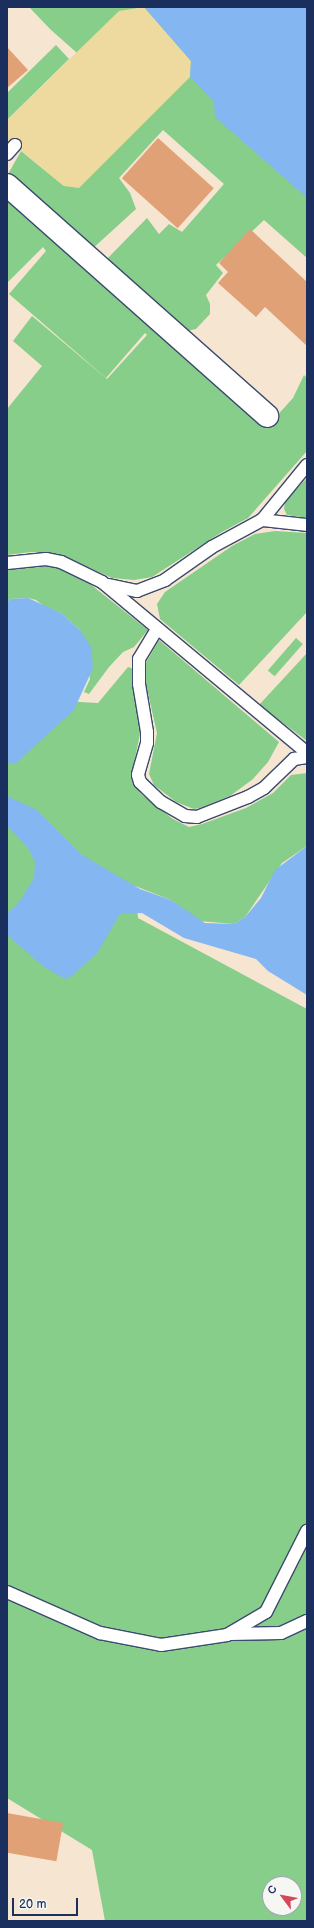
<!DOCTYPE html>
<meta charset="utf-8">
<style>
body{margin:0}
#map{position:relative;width:314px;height:1928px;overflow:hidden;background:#f5e5d1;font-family:"Balsamiq Sans",sans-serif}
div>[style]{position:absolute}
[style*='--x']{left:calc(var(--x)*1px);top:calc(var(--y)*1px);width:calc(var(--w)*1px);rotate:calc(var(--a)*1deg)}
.green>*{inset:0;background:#86ce8a;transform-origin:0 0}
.sand>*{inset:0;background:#eeda9e}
.water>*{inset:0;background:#84b7f1}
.building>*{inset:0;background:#e1a177;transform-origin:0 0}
.roads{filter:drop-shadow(1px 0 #3c4a6f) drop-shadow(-1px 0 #3c4a6f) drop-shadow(0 1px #3c4a6f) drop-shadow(0 -1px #3c4a6f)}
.service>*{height:12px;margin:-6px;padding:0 6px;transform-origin:6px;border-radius:6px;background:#fff}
.minor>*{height:22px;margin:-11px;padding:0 11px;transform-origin:11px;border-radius:11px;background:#fff}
span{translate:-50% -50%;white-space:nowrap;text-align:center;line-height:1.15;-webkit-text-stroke:3.5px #f6f6f2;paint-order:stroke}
.frame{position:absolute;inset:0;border:8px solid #1b2f5e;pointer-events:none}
.north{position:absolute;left:262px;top:1876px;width:40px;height:40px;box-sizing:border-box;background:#f6f6f2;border:1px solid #9ea6b7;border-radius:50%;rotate:302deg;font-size:11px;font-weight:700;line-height:16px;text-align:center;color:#1b2f5e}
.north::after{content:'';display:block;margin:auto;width:14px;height:18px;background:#d1495b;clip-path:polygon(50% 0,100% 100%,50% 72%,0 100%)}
.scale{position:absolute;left:12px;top:1898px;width:66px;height:18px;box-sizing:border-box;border:2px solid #1b2f5e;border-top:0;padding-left:5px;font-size:12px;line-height:14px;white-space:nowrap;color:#1b2f5e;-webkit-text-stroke:3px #f6f6f2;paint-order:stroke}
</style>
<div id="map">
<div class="green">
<div style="clip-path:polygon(29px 7px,307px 7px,307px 258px,264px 220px,216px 265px,223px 273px,206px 295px,210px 304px,210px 314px,196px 329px,183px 332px,106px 260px,147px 218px,159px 234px,169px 224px,182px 232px,224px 184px,163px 130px,119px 178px,130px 193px,136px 209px,91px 250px,7px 176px,21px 151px,64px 186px,149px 117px,50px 29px)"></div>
<div style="clip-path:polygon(56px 45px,69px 59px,7px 120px,7px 93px)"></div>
<div style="clip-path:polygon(7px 198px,273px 420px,293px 398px,304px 375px,307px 378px,307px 451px,248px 518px,222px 532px,152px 577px,134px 580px,112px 578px,59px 554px,31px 552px,7px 555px,7px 409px,42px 366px,13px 341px,32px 316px,107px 379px,147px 335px,145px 333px,106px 378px,9px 294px,46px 251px,43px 247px,7px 283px)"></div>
<div style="clip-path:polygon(307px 478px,307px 518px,287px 515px,284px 509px,285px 501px)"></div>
<div style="clip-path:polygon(275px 531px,307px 533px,307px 612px,239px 685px,160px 619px,157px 604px,165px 592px,232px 546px,255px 534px)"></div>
<div style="clip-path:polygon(52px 566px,80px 576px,148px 630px,134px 647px,123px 652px,109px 667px,89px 694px,84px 692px,90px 679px,80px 630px,61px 613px,44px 606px,36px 600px,28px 598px,10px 599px,7px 602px,7px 570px)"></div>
<div style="left:296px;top:638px;width:9px;height:43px;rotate:41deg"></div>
<div style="clip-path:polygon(159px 640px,279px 742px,268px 762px,253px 779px,230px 796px,200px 808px,194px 809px,176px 802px,154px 785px,149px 774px,157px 733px,145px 680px,144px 666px)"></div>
<div style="clip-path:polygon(307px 653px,307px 741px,259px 705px)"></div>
<div style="clip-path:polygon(evenodd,128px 667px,134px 669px,141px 729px,131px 778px,141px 794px,173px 819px,189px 827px,202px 824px,246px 808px,273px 793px,291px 775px,307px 773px,307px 846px,282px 863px,245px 917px,234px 924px,199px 921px,171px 900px,135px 886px,138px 918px,307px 1009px,307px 1921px,105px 1921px,92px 1850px,7px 1798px,7px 698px,98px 703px,128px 667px,270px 1884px,294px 1884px,294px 1908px,270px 1908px,270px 1884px)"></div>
</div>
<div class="sand">
<div style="clip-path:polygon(144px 7px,191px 61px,190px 77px,79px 188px,64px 186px,7px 139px,7px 120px,119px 11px)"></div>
</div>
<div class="water">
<div style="clip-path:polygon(144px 7px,307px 7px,307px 198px,215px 117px,214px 102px,190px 77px,191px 61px)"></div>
<div style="clip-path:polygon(28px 598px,61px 613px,80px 630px,91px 647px,93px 668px,74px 710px,15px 764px,7px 762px,7px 602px,10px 599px)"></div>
<div style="clip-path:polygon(7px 796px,37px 810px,82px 855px,140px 889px,171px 900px,205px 923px,234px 924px,245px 917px,261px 898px,275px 870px,307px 846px,307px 995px,268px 971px,256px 959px,184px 938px,142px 913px,120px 914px,98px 952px,72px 976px,65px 979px,44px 967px,7px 935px,7px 914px,20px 901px,34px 878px,35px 862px,28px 848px,7px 826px)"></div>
</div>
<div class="building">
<div style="clip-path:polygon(7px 47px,28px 70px,7px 88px)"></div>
<div style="left:158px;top:138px;width:75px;height:54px;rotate:42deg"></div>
<div style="clip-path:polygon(250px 229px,307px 282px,307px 346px,265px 307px,256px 317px,218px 283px,228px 272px,219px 263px)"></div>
<div style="left:7px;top:1813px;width:57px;height:39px;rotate:10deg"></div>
</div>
<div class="roads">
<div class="service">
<div style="--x:7;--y:154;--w:12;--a:-48"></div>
<div style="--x:262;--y:520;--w:45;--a:6.3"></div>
<div style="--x:7;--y:563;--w:39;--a:-6"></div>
<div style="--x:46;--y:559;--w:15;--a:11"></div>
<div style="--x:61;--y:562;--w:46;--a:26"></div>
<div style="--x:102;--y:582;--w:267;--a:39.8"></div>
<div style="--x:109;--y:585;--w:29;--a:12"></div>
<div style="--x:137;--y:591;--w:30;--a:-21"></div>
<div style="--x:165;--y:580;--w:57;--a:-35.1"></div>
<div style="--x:212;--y:547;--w:57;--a:-28.4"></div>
<div style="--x:262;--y:520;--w:71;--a:-50.7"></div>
<div style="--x:157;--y:629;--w:35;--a:121"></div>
<div style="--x:139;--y:659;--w:25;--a:90"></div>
<div style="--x:139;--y:684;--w:49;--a:80.5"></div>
<div style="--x:147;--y:732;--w:11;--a:90"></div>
<div style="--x:147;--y:743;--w:33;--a:106"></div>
<div style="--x:138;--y:775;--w:7;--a:74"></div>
<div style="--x:140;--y:782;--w:29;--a:44"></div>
<div style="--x:161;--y:802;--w:28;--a:30"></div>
<div style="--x:185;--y:816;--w:12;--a:5"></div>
<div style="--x:197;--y:817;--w:55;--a:-21.4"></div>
<div style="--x:248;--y:797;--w:18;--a:-29"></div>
<div style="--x:264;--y:788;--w:42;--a:-44"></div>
<div style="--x:294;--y:759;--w:13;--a:-9"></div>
<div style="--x:7;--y:1592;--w:102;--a:23.8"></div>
<div style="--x:100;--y:1633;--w:62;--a:11.1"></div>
<div style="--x:161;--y:1645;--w:67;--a:-8.6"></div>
<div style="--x:227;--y:1635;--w:45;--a:-30.5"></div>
<div style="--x:266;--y:1612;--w:91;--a:-63.2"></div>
<div style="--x:230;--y:1634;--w:51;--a:-1.1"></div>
<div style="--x:281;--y:1633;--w:29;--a:-25"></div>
</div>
<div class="minor">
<div style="--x:7;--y:185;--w:348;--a:41.6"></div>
</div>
</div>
<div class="frame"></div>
<div class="north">С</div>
<div class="scale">20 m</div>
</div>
